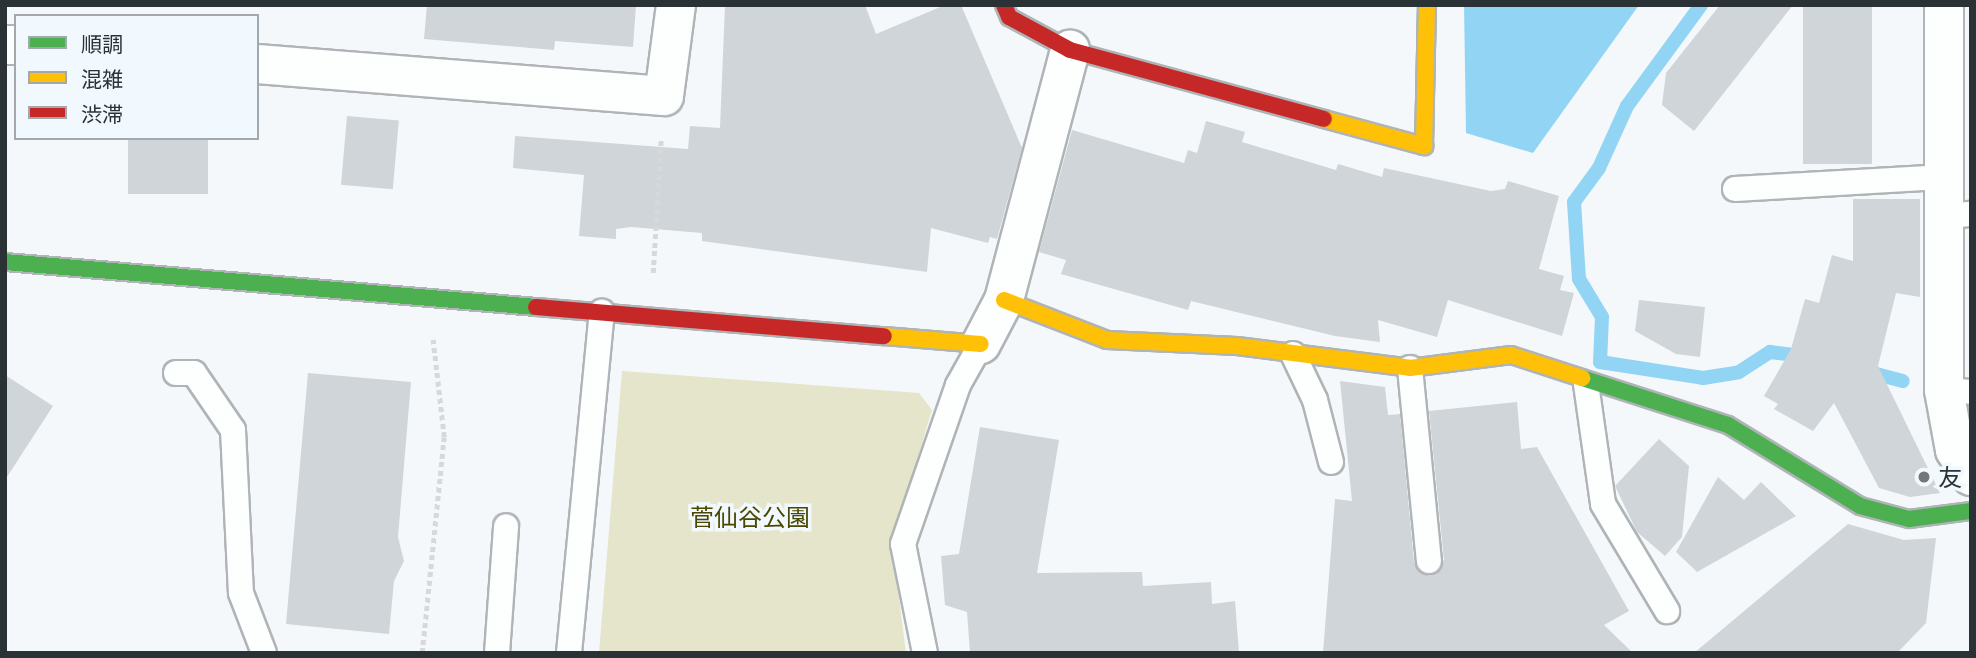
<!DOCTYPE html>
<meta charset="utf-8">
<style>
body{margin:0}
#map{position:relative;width:1976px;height:658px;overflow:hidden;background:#f4f8fb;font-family:Commissioner,"Noto Sans JP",sans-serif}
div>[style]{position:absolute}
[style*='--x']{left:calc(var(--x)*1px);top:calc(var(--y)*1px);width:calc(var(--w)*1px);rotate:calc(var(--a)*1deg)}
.green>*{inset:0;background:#e4e5ca}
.water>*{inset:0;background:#92d4f4}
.stream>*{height:14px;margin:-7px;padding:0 7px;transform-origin:7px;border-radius:7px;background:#92d4f4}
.building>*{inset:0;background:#cfd5d8;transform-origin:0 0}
.path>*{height:4.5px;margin-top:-2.25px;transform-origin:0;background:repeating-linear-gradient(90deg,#d7d8da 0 5px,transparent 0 8.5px)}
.roads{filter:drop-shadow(2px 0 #afb4b7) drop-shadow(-2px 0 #afb4b7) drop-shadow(0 2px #afb4b7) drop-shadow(0 -2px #afb4b7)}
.lane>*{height:24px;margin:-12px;padding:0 12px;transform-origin:12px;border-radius:12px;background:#fdfefe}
.street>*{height:38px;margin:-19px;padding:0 19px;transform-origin:19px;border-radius:19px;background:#fdfefe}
.fast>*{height:16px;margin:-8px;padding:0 8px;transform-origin:8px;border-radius:8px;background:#4caf50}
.slow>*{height:16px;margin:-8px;padding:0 8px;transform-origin:8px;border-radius:8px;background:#ffc107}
.jam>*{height:16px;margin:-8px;padding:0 8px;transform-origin:8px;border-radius:8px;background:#c62828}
.dots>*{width:19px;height:19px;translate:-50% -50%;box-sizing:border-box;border:4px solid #f1f9fe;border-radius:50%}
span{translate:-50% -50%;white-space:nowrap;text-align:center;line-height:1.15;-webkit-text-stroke:7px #f1f9fe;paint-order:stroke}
.poi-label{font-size:24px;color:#2a3236}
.left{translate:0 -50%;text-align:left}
.park-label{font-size:24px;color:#4a4701}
.frame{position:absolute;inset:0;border:7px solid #2a3236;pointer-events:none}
.legend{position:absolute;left:14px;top:14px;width:245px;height:126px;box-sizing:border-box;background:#f1f9fe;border:2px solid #a1a9ae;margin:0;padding:9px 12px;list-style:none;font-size:21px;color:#2a3236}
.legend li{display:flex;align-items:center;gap:14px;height:35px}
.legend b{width:35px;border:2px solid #a1a9ae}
</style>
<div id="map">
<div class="green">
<div style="clip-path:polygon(622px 371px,919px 393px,932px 410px,892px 543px,906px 653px,599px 653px)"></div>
</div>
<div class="water">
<div style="clip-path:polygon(1464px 5px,1639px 5px,1533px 153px,1466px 133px)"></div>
</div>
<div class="stream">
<div style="--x:1701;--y:5;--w:125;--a:126.2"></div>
<div style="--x:1627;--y:106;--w:68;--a:114.3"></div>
<div style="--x:1599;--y:168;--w:42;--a:126.3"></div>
<div style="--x:1574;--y:202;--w:77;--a:86.3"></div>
<div style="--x:1579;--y:279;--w:44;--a:58.8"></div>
<div style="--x:1602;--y:317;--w:45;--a:92.5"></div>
<div style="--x:1600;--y:362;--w:104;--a:8.8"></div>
<div style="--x:1703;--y:378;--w:36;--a:-9"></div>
<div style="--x:1739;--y:372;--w:37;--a:-33"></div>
<div style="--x:1770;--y:352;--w:38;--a:7"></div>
<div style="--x:1865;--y:371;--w:39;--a:15"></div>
</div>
<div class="building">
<div style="clip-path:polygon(427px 5px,636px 5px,633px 47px,555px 41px,554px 50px,424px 39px)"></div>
<div style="clip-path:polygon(725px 5px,865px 5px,876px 34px,945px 5px,961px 5px,1022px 148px,997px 239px,990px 237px,988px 243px,931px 228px,927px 272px,702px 241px,702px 233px,631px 227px,616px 229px,616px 239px,579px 236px,584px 175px,513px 168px,515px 136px,688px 149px,690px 126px,720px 128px)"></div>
<div style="clip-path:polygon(1720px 5px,1793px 5px,1694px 131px,1662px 105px,1666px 73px)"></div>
<div style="left:1803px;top:5px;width:69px;height:159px"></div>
<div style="left:347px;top:116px;width:52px;height:69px;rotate:5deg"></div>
<div style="clip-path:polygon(1206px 121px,1245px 132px,1242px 142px,1336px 170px,1338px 164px,1382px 177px,1384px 168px,1491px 191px,1505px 189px,1508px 181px,1559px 196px,1539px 269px,1564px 276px,1560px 290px,1574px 293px,1562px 336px,1448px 300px,1437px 337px,1378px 320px,1380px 342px,1335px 336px,1191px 301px,1188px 310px,1061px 274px,1066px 260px,1039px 252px,1072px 130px,1184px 163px,1188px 150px,1197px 153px)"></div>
<div style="left:128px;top:138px;width:80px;height:56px"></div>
<div style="clip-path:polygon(1853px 199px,1920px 199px,1920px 297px,1896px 293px,1878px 366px,1940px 493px,1910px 497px,1879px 488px,1834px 403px,1813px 431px,1774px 409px,1778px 404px,1764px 396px,1791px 349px,1805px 299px,1819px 303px,1832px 255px,1853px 261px)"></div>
<div style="clip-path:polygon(1639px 300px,1705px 307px,1700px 357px,1676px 354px,1635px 331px)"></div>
<div style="clip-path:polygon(308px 373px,411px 382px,398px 537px,404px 561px,394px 581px,389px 634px,286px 624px)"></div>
<div style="clip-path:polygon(5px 375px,53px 406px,5px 480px)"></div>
<div style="clip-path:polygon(1340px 381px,1385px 387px,1388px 415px,1400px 414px,1414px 562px,1430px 576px,1444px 560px,1429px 411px,1517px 402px,1521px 449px,1537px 447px,1629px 611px,1604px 625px,1633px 653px,1323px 653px,1335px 499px,1352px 501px)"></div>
<div style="clip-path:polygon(980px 427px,1059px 440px,1037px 573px,1142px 572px,1143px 586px,1211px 582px,1212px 604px,1235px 601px,1239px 653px,970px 653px,967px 612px,945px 605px,941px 556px,959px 554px)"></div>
<div style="clip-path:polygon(1659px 439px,1689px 466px,1682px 537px,1665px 556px,1637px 532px,1615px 486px)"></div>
<div style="clip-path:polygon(1718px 477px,1744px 500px,1761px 482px,1796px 516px,1697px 572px,1676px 552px)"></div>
<div style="clip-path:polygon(1848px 524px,1904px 540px,1936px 538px,1926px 623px,1897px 653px,1694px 653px)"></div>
</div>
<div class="path">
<div style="--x:653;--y:273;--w:135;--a:-86.6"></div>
<div style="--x:422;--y:653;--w:217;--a:-84.2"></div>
<div style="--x:444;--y:437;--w:98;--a:-96.5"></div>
</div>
<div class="roads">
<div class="lane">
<div style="--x:1735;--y:189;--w:206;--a:-3.3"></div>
<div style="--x:1940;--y:217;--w:31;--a:-6"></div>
<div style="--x:1293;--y:354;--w:51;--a:64.4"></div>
<div style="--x:1315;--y:400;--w:64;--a:75.5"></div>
<div style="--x:1410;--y:368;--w:194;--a:84.4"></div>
<div style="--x:176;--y:373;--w:18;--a:0"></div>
<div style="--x:194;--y:373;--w:69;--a:55.6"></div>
<div style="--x:233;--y:430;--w:163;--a:87.2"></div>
<div style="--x:241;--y:593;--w:64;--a:69"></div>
<div style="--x:1586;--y:384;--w:121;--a:81.9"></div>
<div style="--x:1603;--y:504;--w:125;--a:59.1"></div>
<div style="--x:1944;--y:390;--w:27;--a:4"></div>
<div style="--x:497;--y:653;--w:127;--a:-85.9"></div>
<div style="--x:569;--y:653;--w:343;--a:-84.5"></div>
<div style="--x:925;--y:653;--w:111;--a:-101.4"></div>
<div style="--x:903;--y:544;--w:168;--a:-70.9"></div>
<div style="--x:958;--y:385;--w:47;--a:-60.7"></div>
</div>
<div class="street">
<div style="--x:1944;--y:5;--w:385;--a:90"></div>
<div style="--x:1944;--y:390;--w:61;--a:79.6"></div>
<div style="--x:1955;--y:450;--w:31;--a:58"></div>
<div style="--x:5;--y:45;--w:11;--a:0"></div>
<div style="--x:257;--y:64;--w:408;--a:4.5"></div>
<div style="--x:664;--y:96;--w:92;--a:-82.5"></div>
<div style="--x:981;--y:344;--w:50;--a:-62.4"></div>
<div style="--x:1004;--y:300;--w:259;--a:-75.2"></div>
</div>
<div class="fast">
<div style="--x:5;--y:262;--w:533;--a:4.84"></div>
<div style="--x:1582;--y:378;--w:153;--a:17.8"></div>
<div style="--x:1728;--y:425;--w:155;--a:31.5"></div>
<div style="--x:1860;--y:506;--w:51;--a:14.9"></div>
<div style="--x:1909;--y:519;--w:63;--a:-7.4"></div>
</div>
<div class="slow">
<div style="--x:1324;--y:119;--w:104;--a:15.1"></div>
<div style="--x:1424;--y:146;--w:141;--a:-88.8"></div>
<div style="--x:1004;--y:300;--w:110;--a:21.2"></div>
<div style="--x:1107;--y:340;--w:130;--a:2.6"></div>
<div style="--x:1237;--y:346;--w:174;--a:7.2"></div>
<div style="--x:1410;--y:368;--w:102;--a:-7.3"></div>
<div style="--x:1511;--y:355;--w:75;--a:17.9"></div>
<div style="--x:884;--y:336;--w:97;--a:4.7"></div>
</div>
<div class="jam">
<div style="--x:1004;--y:5;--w:13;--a:67"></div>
<div style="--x:1009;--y:17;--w:69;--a:28.4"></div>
<div style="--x:1070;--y:50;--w:263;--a:15.2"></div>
<div style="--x:536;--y:307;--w:349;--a:4.8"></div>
</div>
</div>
<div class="dots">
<div style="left:1924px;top:477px;background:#71777b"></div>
</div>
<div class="poi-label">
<span class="left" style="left:1938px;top:477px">友</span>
</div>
<div class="park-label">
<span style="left:750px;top:517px">菅仙谷公園</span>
</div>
<div class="frame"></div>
<ul class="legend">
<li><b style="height:9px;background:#4caf50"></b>順調</li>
<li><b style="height:9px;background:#ffc107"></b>混雑</li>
<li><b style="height:9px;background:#c62828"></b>渋滞</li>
</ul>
</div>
